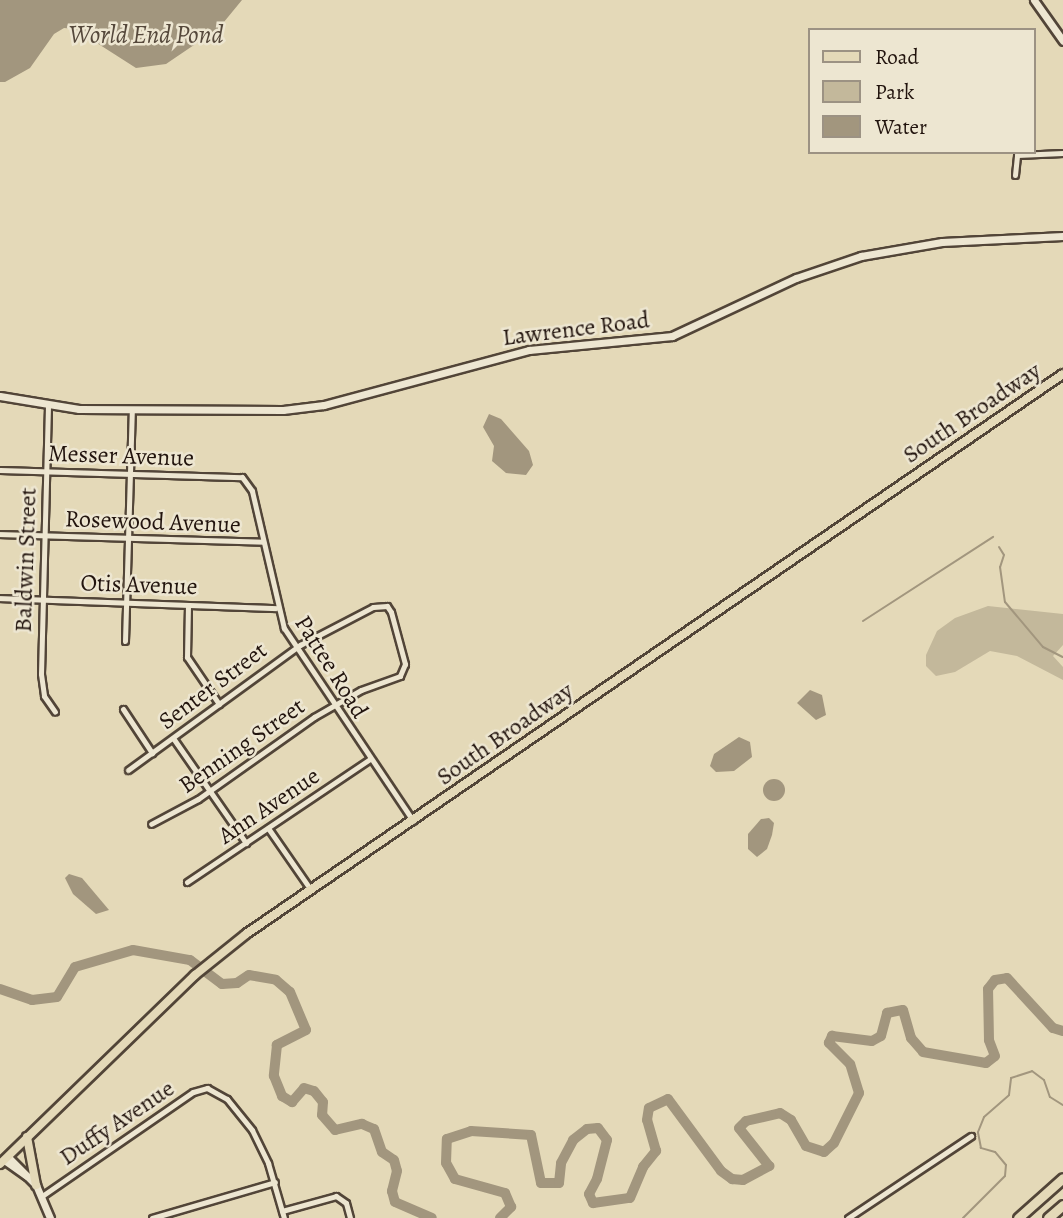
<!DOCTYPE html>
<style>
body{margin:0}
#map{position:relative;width:1063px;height:1218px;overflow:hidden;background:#e4d9b8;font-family:Alegreya,serif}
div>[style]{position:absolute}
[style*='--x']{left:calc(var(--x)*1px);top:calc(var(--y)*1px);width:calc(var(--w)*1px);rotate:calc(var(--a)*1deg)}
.green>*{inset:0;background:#c3b89b}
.water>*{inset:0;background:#a2967e}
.round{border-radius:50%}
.stream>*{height:2px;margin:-1px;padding:0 1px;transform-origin:1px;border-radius:1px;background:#a2967e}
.river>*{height:10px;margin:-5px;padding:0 5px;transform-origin:5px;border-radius:5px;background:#a2967e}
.roads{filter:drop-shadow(2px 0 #524538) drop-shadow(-2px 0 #524538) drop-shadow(0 2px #524538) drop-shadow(0 -2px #524538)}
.street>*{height:5px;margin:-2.5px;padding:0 2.5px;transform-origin:2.5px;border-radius:2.5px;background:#ede6d1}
.secondary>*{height:7px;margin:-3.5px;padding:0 3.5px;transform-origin:3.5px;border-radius:3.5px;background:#ede6d1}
.primary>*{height:8px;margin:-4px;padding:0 4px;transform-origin:4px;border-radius:4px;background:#e4d9b8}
.highway>*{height:9px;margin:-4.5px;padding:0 4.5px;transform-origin:4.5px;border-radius:4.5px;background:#e4d9b8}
span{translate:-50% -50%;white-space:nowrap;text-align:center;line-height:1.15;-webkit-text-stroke:5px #ede6d1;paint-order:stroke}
.street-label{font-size:24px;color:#22140e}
.water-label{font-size:26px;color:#55483b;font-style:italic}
.legend{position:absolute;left:808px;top:28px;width:228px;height:126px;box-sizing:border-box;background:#ede6d1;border:2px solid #9c9283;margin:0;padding:9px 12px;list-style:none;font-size:21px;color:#22140e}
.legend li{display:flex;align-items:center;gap:14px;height:35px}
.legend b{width:35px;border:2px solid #9c9283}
</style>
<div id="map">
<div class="green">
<div style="clip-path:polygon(988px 606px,1063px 614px,1063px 645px,1053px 656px,1063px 667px,1063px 680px,1017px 656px,990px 651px,955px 672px,936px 676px,926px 666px,926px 655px,937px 631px,955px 618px)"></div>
</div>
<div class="water">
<div style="clip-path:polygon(0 0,242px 0,219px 28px,166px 64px,136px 68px,75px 29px,64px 28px,54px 34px,30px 68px,5px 82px,0 82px)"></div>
<div style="clip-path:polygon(489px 414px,501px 419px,529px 451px,533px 465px,526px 475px,506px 473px,492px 461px,494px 446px,483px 427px)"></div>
<div style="clip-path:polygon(810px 690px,822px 695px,826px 715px,816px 720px,797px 703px)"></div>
<div style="clip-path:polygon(739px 737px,750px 742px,752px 757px,734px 771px,716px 772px,710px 766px,714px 754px)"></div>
<div class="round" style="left:763px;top:779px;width:22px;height:22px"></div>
<div style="clip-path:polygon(769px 818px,774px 823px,772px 835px,767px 849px,757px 857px,748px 849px,748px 834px,761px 819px)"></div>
<div style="clip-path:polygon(69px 874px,82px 878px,109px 910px,96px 914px,73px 894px,65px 878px)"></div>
</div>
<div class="stream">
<div style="--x:999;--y:547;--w:9;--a:58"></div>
<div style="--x:1004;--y:555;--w:13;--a:108"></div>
<div style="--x:1000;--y:567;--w:35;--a:82"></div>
<div style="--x:1005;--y:602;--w:59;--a:49.8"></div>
<div style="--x:1043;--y:647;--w:22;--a:27"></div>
<div style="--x:863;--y:621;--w:155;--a:-32.9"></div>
<div style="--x:963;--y:1218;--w:59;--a:-45"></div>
<div style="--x:1005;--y:1176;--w:11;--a:-85"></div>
<div style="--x:1006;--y:1165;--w:17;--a:-130"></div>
<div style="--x:995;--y:1152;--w:15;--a:-164"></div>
<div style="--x:981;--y:1148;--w:16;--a:-101"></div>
<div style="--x:978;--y:1132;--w:16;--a:-68"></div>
<div style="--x:984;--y:1117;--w:33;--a:-41"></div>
<div style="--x:1009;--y:1095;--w:17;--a:-83"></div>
<div style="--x:1011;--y:1078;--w:22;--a:-18"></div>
<div style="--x:1032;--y:1071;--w:15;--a:37"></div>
<div style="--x:1044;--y:1080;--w:18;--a:71"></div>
<div style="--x:1050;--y:1097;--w:15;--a:32"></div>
</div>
<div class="river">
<div style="--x:0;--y:989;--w:34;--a:19"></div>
<div style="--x:32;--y:1000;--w:25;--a:-7"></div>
<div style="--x:57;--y:997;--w:35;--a:-59"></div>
<div style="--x:75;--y:967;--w:60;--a:-16.3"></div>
<div style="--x:133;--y:950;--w:58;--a:10"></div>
<div style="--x:190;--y:960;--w:40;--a:37"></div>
<div style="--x:222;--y:984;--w:15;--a:-4"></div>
<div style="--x:237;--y:983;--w:14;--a:-34"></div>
<div style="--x:249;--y:975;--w:27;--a:10"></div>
<div style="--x:276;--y:980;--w:18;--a:41"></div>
<div style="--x:290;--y:992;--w:41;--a:67.2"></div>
<div style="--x:306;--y:1030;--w:33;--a:153"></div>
<div style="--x:277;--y:1045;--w:31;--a:96"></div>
<div style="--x:274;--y:1076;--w:22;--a:68"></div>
<div style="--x:282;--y:1096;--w:12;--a:31"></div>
<div style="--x:292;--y:1102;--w:18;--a:-49"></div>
<div style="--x:304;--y:1088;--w:10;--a:17"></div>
<div style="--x:314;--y:1091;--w:14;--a:51"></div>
<div style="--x:323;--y:1102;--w:13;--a:94"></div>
<div style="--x:322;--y:1115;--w:20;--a:49"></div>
<div style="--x:335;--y:1130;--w:28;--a:-13"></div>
<div style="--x:362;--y:1124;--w:13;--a:23"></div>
<div style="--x:374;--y:1129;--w:24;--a:71"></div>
<div style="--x:382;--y:1152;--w:14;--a:34"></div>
<div style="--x:394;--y:1160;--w:11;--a:75"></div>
<div style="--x:397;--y:1171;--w:21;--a:104"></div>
<div style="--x:392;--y:1191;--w:11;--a:75"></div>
<div style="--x:395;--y:1202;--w:40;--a:23.4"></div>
<div style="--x:500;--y:1218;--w:16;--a:-45"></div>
<div style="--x:511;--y:1207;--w:15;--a:-113"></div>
<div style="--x:505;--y:1193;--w:52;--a:-164.4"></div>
<div style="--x:455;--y:1179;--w:18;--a:-119"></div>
<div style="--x:446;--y:1163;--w:24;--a:-88"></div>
<div style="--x:447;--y:1139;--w:25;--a:-18"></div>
<div style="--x:471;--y:1131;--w:60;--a:3.8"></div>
<div style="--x:531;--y:1135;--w:49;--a:78.2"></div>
<div style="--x:541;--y:1183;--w:18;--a:0"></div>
<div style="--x:559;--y:1183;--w:20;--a:-84"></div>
<div style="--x:561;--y:1163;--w:26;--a:-62"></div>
<div style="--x:573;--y:1140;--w:18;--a:-38"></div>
<div style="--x:587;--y:1129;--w:11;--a:-5"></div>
<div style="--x:598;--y:1128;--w:15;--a:53"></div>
<div style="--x:607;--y:1140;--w:40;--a:104.4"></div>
<div style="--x:597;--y:1179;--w:17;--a:118"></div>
<div style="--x:589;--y:1194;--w:10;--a:66"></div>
<div style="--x:593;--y:1203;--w:37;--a:-8"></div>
<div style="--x:630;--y:1198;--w:34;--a:-67"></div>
<div style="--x:643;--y:1167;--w:21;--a:-51"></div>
<div style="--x:656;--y:1151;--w:32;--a:-106"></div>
<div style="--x:647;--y:1120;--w:12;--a:-81"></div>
<div style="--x:649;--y:1108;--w:21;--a:-25"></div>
<div style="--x:668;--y:1099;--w:89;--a:53.6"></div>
<div style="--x:721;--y:1171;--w:14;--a:36"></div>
<div style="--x:732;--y:1179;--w:11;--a:5"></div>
<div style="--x:743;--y:1180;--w:30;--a:-28"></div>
<div style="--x:769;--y:1166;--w:48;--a:-128.3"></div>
<div style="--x:739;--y:1128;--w:10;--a:-45"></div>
<div style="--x:746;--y:1121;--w:35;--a:-13"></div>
<div style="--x:780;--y:1113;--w:13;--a:32"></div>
<div style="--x:791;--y:1120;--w:30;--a:60"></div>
<div style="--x:806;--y:1146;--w:19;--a:18"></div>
<div style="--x:824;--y:1152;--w:13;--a:-42"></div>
<div style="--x:834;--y:1143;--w:56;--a:-63.4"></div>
<div style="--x:859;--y:1093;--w:30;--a:-107"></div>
<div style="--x:850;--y:1064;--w:30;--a:-135"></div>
<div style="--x:829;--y:1043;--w:8;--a:-67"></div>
<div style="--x:832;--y:1036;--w:40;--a:7.1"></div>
<div style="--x:872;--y:1041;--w:10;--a:-29"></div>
<div style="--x:881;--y:1036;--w:24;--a:-75"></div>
<div style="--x:887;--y:1013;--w:16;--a:-11"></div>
<div style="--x:903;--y:1010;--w:29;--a:74"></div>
<div style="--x:911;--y:1038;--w:18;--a:49"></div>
<div style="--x:923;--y:1052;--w:64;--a:9.9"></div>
<div style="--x:986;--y:1063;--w:11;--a:-38"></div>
<div style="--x:995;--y:1056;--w:17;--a:-111"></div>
<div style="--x:989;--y:1040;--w:51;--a:-91.1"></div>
<div style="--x:988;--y:989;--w:11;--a:-52"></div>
<div style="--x:995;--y:980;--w:12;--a:-9"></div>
<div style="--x:1007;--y:978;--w:68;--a:47.4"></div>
<div style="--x:1053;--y:1028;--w:10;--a:17"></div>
</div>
<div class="roads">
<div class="street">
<div style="--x:1015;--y:175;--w:20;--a:-84"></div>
<div style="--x:1017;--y:155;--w:46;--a:-2.5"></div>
<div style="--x:48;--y:406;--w:268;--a:91.5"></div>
<div style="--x:41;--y:674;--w:22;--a:82"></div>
<div style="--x:44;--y:696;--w:19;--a:55"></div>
<div style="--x:0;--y:470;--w:242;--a:1.7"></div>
<div style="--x:242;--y:477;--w:17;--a:54"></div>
<div style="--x:252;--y:491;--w:141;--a:76.9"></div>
<div style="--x:284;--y:628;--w:232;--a:56.2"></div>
<div style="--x:0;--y:534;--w:262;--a:1.7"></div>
<div style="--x:0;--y:598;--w:276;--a:2.1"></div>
<div style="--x:188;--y:605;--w:52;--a:91.1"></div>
<div style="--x:187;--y:657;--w:57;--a:55.8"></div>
<div style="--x:125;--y:641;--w:232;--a:-88.3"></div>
<div style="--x:123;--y:709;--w:53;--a:56.6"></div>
<div style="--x:173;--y:738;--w:128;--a:55.2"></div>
<div style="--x:128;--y:770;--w:213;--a:-36"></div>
<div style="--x:300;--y:645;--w:82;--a:-27.5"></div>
<div style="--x:373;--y:607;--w:14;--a:-4"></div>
<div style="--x:387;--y:606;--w:7;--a:56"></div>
<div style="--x:391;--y:612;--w:54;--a:74.9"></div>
<div style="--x:405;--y:664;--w:13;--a:113"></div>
<div style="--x:400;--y:676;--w:41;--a:160.3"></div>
<div style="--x:361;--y:690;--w:54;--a:150.1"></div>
<div style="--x:314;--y:717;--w:142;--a:144.7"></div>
<div style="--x:198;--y:799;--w:53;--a:152"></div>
<div style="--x:268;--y:828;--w:75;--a:55.3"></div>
<div style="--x:187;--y:882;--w:220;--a:-33.9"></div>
<div style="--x:42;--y:1196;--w:183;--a:-34.6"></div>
<div style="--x:193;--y:1092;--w:15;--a:-16"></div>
<div style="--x:207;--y:1088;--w:23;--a:29"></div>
<div style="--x:227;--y:1099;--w:40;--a:51"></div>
<div style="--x:252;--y:1130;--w:37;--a:64"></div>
<div style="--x:268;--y:1163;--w:57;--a:73.8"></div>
<div style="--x:282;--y:1211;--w:56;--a:-15.5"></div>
<div style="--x:336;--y:1196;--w:12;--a:35"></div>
<div style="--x:346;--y:1203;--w:16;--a:75"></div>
<div style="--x:152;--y:1218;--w:128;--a:-16.3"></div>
<div style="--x:848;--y:1218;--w:148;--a:-33.7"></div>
</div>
<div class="secondary">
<div style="--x:1034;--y:0;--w:50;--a:54.7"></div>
<div style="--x:0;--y:396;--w:80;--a:9.3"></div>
<div style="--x:79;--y:409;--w:204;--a:0.3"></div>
<div style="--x:283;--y:410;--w:41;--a:-7"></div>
<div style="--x:324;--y:405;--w:212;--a:-15"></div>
<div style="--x:529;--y:350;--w:144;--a:-5.6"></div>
<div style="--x:672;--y:336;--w:137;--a:-25.1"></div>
<div style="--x:796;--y:278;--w:69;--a:-18.7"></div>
<div style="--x:861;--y:256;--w:82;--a:-9.8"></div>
<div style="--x:942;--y:242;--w:121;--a:-2.8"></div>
<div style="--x:8;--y:1157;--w:40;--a:45"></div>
<div style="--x:36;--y:1185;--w:36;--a:67"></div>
<div style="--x:4;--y:1160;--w:28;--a:35"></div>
</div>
<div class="primary">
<div style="--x:27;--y:1137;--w:49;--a:79.4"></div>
<div style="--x:0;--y:1164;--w:272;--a:-44.1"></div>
<div style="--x:195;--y:975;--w:65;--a:-38.8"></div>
<div style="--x:246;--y:934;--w:990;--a:-34.43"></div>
</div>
<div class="highway">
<div style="--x:1018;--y:1218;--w:60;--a:-41.6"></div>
<div style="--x:1048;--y:1218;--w:20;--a:-41"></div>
</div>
</div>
<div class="street-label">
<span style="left:576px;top:329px;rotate:-7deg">Lawrence Road</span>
<span style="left:972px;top:413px;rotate:-34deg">South Broadway</span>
<span style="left:121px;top:456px;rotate:2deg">Messer Avenue</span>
<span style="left:153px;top:522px;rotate:2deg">Rosewood Avenue</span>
<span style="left:26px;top:560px;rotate:-88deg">Baldwin Street</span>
<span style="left:139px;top:585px;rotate:2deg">Otis Avenue</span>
<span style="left:331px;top:667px;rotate:58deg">Pattee Road</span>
<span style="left:213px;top:686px;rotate:-37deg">Senter Street</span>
<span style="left:505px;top:734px;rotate:-35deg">South Broadway</span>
<span style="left:242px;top:746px;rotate:-35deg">Benning Street</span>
<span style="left:269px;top:806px;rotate:-34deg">Ann Avenue</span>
<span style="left:117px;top:1123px;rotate:-34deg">Duffy Avenue</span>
</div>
<div class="water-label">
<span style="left:146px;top:35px">World End Pond</span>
</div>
<ul class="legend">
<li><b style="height:9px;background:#e4d9b8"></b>Road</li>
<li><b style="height:19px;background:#c3b89b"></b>Park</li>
<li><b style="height:19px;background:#a2967e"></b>Water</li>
</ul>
</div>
